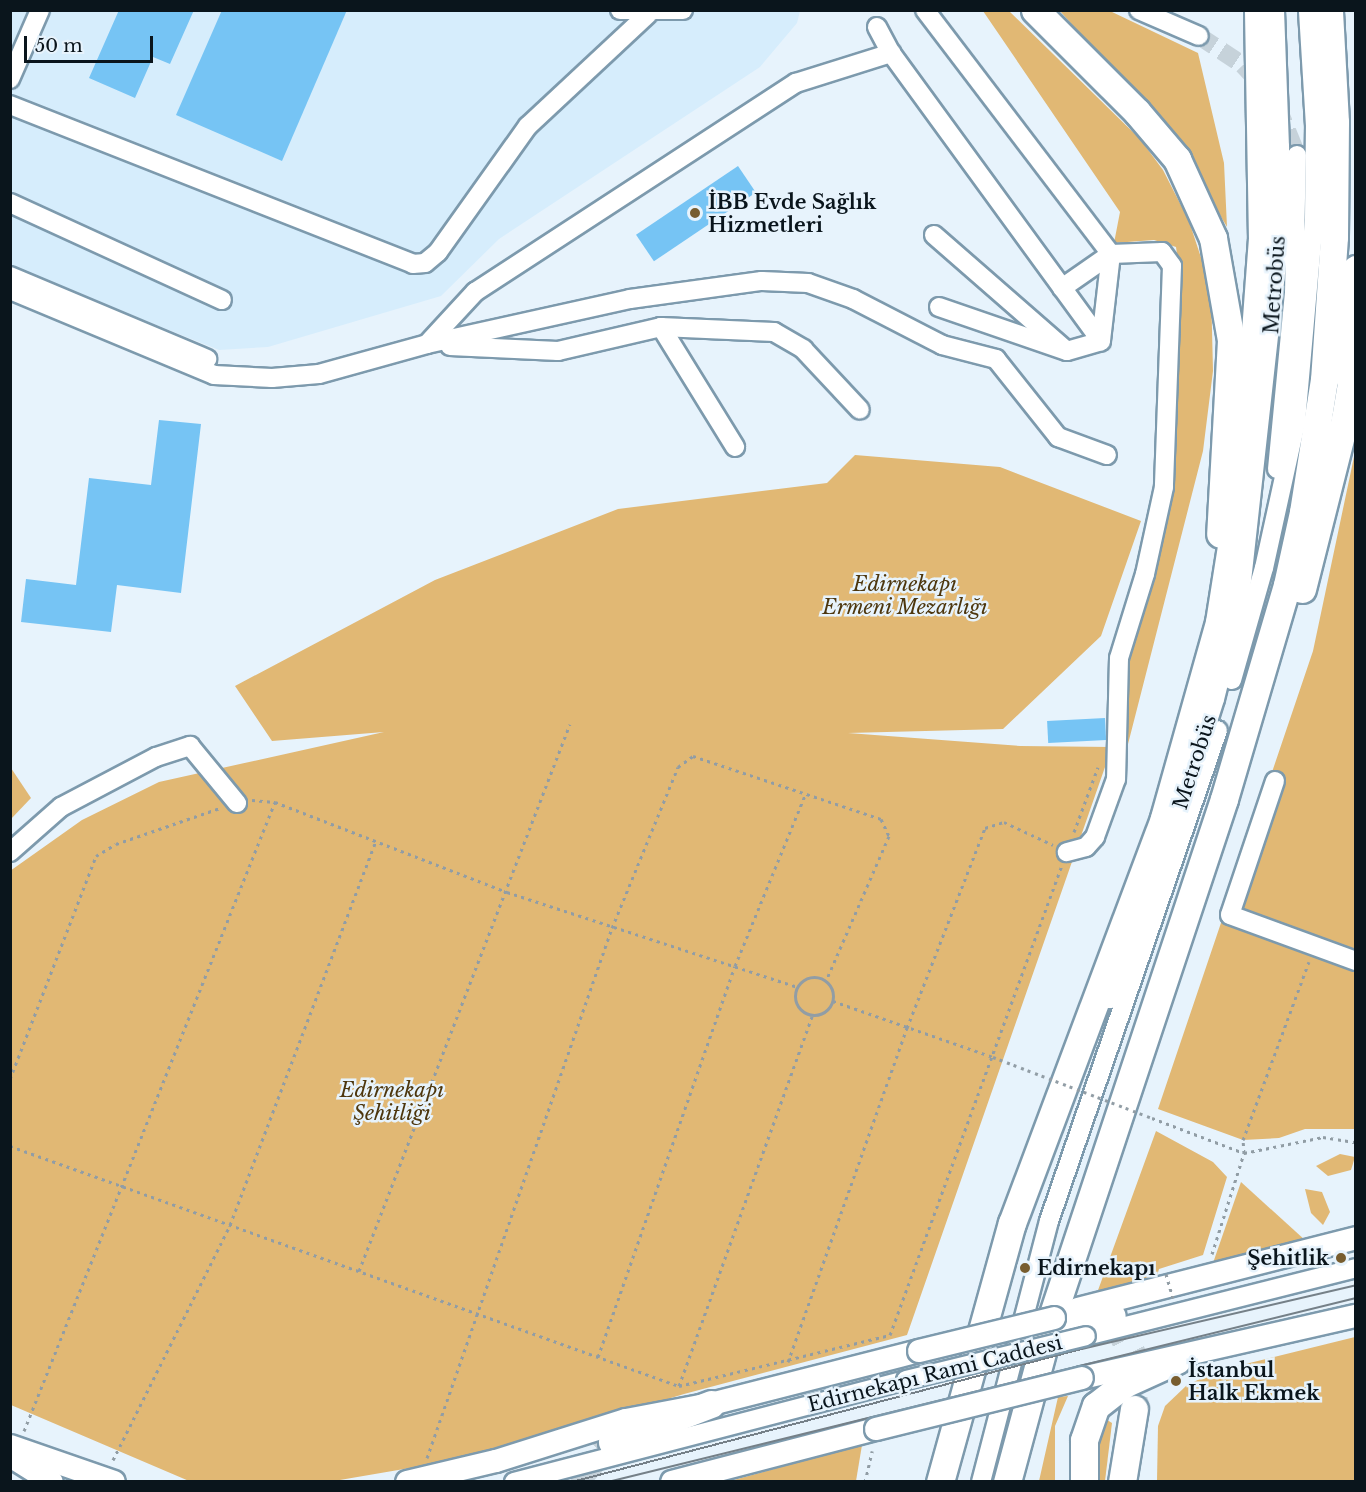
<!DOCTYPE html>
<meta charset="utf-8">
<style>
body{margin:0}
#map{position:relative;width:1366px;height:1492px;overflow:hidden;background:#e7f3fc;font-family:"Libre Baskerville",serif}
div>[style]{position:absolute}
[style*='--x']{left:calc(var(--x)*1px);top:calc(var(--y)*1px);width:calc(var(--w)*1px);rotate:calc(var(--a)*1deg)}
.built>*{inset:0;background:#d6edfc}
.green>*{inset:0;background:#e1b874}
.building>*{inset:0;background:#76c4f4;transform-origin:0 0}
.minor-tunnel>*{height:18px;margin-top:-9px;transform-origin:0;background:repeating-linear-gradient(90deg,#c6d2da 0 18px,transparent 0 27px)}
.highway-tunnel>*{height:27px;margin-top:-13.5px;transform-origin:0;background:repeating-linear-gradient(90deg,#c6d2da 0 27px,transparent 0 41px)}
.path>*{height:3px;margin-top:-1.5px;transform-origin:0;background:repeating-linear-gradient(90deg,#919da5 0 3px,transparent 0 7.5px)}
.path>.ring{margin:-1.5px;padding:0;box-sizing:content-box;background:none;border:3px solid #919da5;border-radius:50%}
.roads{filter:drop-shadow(2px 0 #7d9aad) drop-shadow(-2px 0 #7d9aad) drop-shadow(0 2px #7d9aad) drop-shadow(0 -2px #7d9aad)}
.minor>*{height:18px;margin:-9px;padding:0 9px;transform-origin:9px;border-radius:9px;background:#fff}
.major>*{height:22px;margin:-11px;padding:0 11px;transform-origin:11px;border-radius:11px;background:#fff}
.highway>*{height:27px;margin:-13.5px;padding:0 13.5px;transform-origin:13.5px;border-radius:13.5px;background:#fff}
.tram>*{height:1.5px;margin:-0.75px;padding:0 0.75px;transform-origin:0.75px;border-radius:0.75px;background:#758088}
.path-bridge>*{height:3px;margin-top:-1.5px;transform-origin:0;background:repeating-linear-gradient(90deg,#919da5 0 3px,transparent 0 7.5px)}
.bridges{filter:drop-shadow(2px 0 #7d9aad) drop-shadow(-2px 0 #7d9aad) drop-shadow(0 2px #7d9aad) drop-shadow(0 -2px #7d9aad)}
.minor-bridge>*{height:18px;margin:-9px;padding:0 9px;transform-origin:9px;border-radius:9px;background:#fff}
.major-bridge>*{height:22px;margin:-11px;padding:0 11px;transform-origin:11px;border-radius:11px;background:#fff}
.dots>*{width:16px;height:16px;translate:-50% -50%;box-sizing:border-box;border:3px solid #e7f3fc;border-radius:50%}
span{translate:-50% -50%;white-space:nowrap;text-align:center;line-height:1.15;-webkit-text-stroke:5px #e7f3fc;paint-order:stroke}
.poi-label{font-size:20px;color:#0a151c;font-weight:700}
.left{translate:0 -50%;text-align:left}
.right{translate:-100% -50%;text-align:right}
.street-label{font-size:20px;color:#0a151c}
.park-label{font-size:20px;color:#4d360d;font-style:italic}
.frame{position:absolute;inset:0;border:12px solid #0a151c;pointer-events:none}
.scale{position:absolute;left:24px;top:36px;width:129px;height:27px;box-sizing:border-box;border:3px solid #0a151c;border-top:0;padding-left:8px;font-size:18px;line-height:21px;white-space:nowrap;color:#0a151c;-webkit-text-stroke:4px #e7f3fc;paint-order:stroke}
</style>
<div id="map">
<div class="built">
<div style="clip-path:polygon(10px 11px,800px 11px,797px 23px,760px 67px,499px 239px,441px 296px,268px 347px,219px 350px,11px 267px)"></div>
</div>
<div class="green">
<div style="clip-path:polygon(983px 11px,1009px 11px,1140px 139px,1163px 170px,1189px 221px,1211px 288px,1213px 371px,1203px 451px,1127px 748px,1127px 669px,1160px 550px,1171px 483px,1179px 269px,1176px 247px,1154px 240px,1114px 243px,1120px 212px)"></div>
<div style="clip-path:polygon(1060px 11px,1110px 11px,1198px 53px,1224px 163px,1227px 227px,1181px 149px)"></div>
<div style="clip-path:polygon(1355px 452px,1355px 1129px,1305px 1129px,1279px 1138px,1243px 1140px,1158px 1109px,1313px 651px)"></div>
<div style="clip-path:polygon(855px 455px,1000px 467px,1141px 521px,1101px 636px,1003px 729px,848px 733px,1020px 746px,1112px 747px,907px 1335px,684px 1394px,480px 1456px,334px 1481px,189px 1481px,11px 1405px,10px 871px,82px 820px,159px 782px,384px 732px,272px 741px,235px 686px,435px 580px,618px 509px,827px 483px)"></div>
<div style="clip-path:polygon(11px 768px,31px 798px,11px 819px,10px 819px)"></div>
<div style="clip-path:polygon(1156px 1131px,1213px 1162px,1227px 1177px,1203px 1255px,1159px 1269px,1157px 1276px,1097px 1293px)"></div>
<div style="clip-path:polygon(1340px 1154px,1355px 1157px,1351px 1170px,1328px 1176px,1316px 1166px)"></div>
<div style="clip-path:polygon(1241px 1182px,1306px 1241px,1213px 1263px)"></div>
<div style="clip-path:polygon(1305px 1189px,1322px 1192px,1330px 1212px,1323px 1225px,1311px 1213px)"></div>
<div style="clip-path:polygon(1355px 1337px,1355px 1481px,1157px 1481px,1158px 1426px,1165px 1406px,1186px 1386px,1213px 1372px)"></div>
<div style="clip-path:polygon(1068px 1396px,1055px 1426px,1055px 1481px,1039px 1481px,1058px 1397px)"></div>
<div style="clip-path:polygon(1104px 1418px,1112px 1423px,1105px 1481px,1095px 1482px,1095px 1447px)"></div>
<div style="clip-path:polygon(862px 1445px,856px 1481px,730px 1481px)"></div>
</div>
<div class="building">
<div style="clip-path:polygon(119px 10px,194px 10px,170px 64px,153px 57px,135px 98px,89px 78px)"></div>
<div style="clip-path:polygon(222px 10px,347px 10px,282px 161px,176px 115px)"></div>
<div style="left:738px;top:166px;width:32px;height:123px;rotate:56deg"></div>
<div style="clip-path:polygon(159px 420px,201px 424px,181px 593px,117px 585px,111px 632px,21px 622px,26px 579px,76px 585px,89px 478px,151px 485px)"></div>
<div style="left:1105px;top:718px;width:22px;height:58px;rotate:87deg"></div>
</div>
<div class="minor-tunnel">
<div style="--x:1199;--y:36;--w:53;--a:33.4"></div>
<div style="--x:1243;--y:65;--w:26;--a:47"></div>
<div style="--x:1277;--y:106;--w:53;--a:67.8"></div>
</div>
<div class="highway-tunnel">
<div style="--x:1112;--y:1316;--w:46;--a:61.2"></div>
<div style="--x:1134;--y:1356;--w:53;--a:90"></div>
<div style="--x:574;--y:1482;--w:45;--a:-47.7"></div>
</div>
<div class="path">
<div style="--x:252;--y:800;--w:23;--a:5"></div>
<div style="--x:275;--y:802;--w:249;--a:21.2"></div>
<div style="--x:507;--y:892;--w:305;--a:18.1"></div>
<div style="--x:1074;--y:832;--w:69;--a:-69.7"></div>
<div class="ring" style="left:795px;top:977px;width:35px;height:35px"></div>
<div style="--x:833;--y:1001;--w:170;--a:19.3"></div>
<div style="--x:10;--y:1079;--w:239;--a:-68.9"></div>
<div style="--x:96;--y:856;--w:23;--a:-31"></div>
<div style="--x:116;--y:844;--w:110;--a:-19.1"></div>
<div style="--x:1152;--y:1118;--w:98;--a:20.8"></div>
<div style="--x:1244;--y:1153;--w:81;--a:-11.4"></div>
<div style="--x:1323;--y:1137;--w:33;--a:9"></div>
<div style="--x:10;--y:1146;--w:711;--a:19.74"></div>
<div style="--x:679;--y:1386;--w:393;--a:-70.2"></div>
<div style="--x:1212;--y:1254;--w:106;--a:-72.4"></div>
<div style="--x:1244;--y:1153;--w:13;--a:-94"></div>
<div style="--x:1243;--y:1140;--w:190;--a:-69.7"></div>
<div style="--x:359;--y:1271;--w:586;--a:-68.91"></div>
<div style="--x:598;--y:1357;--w:414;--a:-70.7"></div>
<div style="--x:735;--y:966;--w:187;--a:-67.7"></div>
<div style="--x:788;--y:1362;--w:355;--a:-70.4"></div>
<div style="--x:907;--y:1028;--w:215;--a:-68.7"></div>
<div style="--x:985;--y:828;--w:20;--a:-18"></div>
<div style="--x:1004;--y:822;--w:54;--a:25.1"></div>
<div style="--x:679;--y:1386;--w:217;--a:-13.6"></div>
<div style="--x:890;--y:1335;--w:500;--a:-69.9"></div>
<div style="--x:24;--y:1431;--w:677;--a:-68.25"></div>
<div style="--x:427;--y:1458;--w:561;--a:-70.76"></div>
<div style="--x:612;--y:928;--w:174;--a:-67.7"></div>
<div style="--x:678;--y:767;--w:19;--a:-36"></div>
<div style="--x:693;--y:756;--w:198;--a:18.5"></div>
<div style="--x:881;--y:819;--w:19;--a:65"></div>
<div style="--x:889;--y:836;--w:158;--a:113.5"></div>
<div style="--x:113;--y:1460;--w:263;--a:-63.5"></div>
<div style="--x:230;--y:1225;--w:409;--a:-69.2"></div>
<div style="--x:865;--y:1482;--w:32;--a:-77"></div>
</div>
<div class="roads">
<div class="minor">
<div style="--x:620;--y:10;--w:63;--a:0"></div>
<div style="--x:925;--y:10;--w:307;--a:52.7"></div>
<div style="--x:1111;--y:254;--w:88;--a:96.6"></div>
<div style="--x:1139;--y:10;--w:65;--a:23.4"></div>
<div style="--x:877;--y:27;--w:30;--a:62"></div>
<div style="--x:891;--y:53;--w:356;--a:53.9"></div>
<div style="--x:10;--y:79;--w:75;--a:-66.5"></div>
<div style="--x:10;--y:105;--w:433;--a:21.5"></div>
<div style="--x:413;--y:264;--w:12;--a:-5"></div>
<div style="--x:425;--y:263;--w:17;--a:-40"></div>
<div style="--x:438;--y:252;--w:155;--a:-54.5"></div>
<div style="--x:528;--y:126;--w:164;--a:-43"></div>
<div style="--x:10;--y:203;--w:233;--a:24.6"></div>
<div style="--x:934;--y:235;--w:176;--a:41.1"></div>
<div style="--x:10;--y:276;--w:214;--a:22.8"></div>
<div style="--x:1062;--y:288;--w:60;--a:-34.8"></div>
<div style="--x:1111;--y:254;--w:51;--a:-2.2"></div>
<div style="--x:1162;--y:252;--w:17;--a:54"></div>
<div style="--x:1172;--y:266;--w:221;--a:92.1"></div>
<div style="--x:1164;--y:487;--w:89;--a:102.3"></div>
<div style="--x:1145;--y:574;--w:88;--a:107.2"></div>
<div style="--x:1119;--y:658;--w:121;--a:91.4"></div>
<div style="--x:1116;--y:779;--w:62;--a:109.9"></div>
<div style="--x:1095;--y:837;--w:13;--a:132"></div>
<div style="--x:1086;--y:847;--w:20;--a:165"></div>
<div style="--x:10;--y:290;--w:221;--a:22.6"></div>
<div style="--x:214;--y:375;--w:58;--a:3"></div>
<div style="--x:272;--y:378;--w:47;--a:-4.9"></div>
<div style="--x:319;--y:374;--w:112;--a:-15.5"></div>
<div style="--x:427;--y:344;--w:208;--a:-12.5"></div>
<div style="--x:630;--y:299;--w:133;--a:-7.8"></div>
<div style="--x:762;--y:281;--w:46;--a:2.5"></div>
<div style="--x:808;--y:283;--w:48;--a:19.6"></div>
<div style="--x:853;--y:299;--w:100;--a:27.3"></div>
<div style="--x:942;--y:345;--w:56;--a:14.5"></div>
<div style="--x:996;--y:359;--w:100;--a:51.5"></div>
<div style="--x:1058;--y:437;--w:52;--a:20.2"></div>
<div style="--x:939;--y:307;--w:135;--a:19"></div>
<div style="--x:1067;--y:351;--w:35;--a:-16"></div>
<div style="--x:661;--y:327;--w:141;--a:58.3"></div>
<div style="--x:427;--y:344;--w:71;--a:-47.3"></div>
<div style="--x:475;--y:292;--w:383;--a:-33.1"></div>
<div style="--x:796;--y:83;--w:100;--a:-17.5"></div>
<div style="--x:450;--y:346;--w:108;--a:2.7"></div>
<div style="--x:558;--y:351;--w:106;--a:-13.1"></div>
<div style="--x:661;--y:327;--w:113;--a:2.5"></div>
<div style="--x:774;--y:332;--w:34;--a:30"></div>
<div style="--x:803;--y:349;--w:83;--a:46.9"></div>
<div style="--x:1277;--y:469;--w:177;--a:-84.5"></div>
<div style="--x:1294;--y:293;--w:138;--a:-88.8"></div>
<div style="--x:1232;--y:680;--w:116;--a:-74.1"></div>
<div style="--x:1264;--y:568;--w:149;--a:-77.6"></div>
<div style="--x:1296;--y:422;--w:204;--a:-84.9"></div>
<div style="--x:1314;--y:219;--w:93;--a:-89.4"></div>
<div style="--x:1315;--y:126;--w:116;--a:-93.5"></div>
<div style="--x:1275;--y:781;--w:141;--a:108.6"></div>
<div style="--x:1230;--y:915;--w:134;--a:20.1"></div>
<div style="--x:10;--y:852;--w:68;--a:-41.4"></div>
<div style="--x:61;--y:807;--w:107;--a:-27.8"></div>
<div style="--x:156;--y:757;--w:36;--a:-18"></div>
<div style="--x:190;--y:746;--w:74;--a:50.5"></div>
<div style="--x:1110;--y:999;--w:186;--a:-69.5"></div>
<div style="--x:1175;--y:825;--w:132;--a:-72.4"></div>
<div style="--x:1215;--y:699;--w:103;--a:-76"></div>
<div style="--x:1240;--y:599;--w:346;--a:-83.7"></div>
<div style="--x:1278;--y:255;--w:108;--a:-88.9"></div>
<div style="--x:1280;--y:147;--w:137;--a:-92.1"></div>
<div style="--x:1086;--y:1336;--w:278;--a:-14.1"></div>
<div style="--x:514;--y:1482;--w:405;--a:-14.6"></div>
<div style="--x:981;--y:1482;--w:270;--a:-75.4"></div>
<div style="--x:1049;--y:1221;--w:519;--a:-71.01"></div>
</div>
<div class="major">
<div style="--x:1078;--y:1309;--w:287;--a:-14.3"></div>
<div style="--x:1082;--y:1378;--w:281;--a:-12.8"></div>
<div style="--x:10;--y:1446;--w:110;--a:19.1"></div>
<div style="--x:10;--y:1456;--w:49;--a:31.8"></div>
<div style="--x:407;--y:1482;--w:91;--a:-13.3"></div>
<div style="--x:496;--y:1461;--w:136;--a:-17.5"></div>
<div style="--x:626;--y:1420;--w:86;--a:-10.7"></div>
<div style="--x:711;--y:1404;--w:215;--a:-14.3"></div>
<div style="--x:672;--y:1482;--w:211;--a:-14.6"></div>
</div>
<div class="highway">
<div style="--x:1035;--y:10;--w:144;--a:45"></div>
<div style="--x:1137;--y:112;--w:62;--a:49.6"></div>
<div style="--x:1177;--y:159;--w:87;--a:65.5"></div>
<div style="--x:1213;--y:238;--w:104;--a:80"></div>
<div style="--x:1231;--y:340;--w:194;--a:93.2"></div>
<div style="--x:1343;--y:371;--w:103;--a:-82.7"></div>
<div style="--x:1302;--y:589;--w:175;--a:-75.8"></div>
<div style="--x:1345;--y:419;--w:67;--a:-80.5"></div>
<div style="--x:1054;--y:1318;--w:46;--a:-6.2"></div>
<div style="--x:1100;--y:1313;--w:12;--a:14"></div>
<div style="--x:612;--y:1442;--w:106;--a:-21"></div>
<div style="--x:940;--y:1482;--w:269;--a:-74.5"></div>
<div style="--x:1012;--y:1223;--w:433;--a:-69.4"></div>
<div style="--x:1164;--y:818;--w:204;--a:-74.3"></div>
<div style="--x:1219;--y:622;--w:173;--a:-81"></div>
<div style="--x:1246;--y:451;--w:212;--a:-85.7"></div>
<div style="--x:1262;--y:240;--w:230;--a:-91"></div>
<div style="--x:1007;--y:1482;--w:165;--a:-74.9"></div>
<div style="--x:1050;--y:1323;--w:552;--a:-71.63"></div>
<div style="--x:1224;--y:799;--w:223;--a:-73.6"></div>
<div style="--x:1287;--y:585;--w:75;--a:-77.6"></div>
<div style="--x:1303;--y:512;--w:134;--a:-81"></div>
<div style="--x:1324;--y:380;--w:143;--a:-86"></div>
<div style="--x:1334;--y:237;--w:115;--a:-89.5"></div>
<div style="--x:1335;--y:122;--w:112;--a:-93.1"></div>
<div style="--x:1084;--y:1482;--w:42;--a:-90"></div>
<div style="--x:1084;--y:1440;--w:36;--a:-71"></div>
<div style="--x:1096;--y:1406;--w:36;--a:-38"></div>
<div style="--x:1124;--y:1384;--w:58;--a:-24.4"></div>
<div style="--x:1122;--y:1482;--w:74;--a:-80.7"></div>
</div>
</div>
<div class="tram">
<div style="--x:572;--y:1482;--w:527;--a:-14.62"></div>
<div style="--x:1082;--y:1349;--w:281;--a:-13.1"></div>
<div style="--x:608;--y:1482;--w:770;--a:-13.82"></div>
</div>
<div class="path-bridge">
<div style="--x:993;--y:1057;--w:170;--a:21"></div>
<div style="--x:1166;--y:1274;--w:25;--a:74"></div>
</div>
<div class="bridges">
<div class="minor-bridge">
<div style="--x:906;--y:1380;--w:185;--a:-13.7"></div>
</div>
<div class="major-bridge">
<div style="--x:919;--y:1351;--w:139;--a:-13.7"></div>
<div style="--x:876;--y:1429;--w:212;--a:-13.9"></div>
</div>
</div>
<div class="dots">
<div style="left:695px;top:213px;background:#785d2f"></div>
<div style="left:1341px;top:1258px;background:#785d2f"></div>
<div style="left:1025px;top:1268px;background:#785d2f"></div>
<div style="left:1176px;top:1381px;background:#785d2f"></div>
</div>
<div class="poi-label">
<span class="left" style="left:708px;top:214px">İBB Evde Sağlık<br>Hizmetleri</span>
<span class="right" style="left:1329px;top:1258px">Şehitlik</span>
<span class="left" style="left:1037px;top:1268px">Edirnekapı</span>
<span class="left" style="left:1188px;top:1382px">İstanbul<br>Halk Ekmek</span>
</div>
<div class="street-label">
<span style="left:1275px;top:285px;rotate:-86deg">Metrobüs</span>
<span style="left:1195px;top:762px;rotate:-72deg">Metrobüs</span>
<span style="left:935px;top:1374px;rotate:-14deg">Edirnekapı Rami Caddesi</span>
</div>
<div class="park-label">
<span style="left:905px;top:596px">Edirnekapı<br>Ermeni Mezarlığı</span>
<span style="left:392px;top:1102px">Edirnekapı<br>Şehitliği</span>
</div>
<div class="frame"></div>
<div class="scale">50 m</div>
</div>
